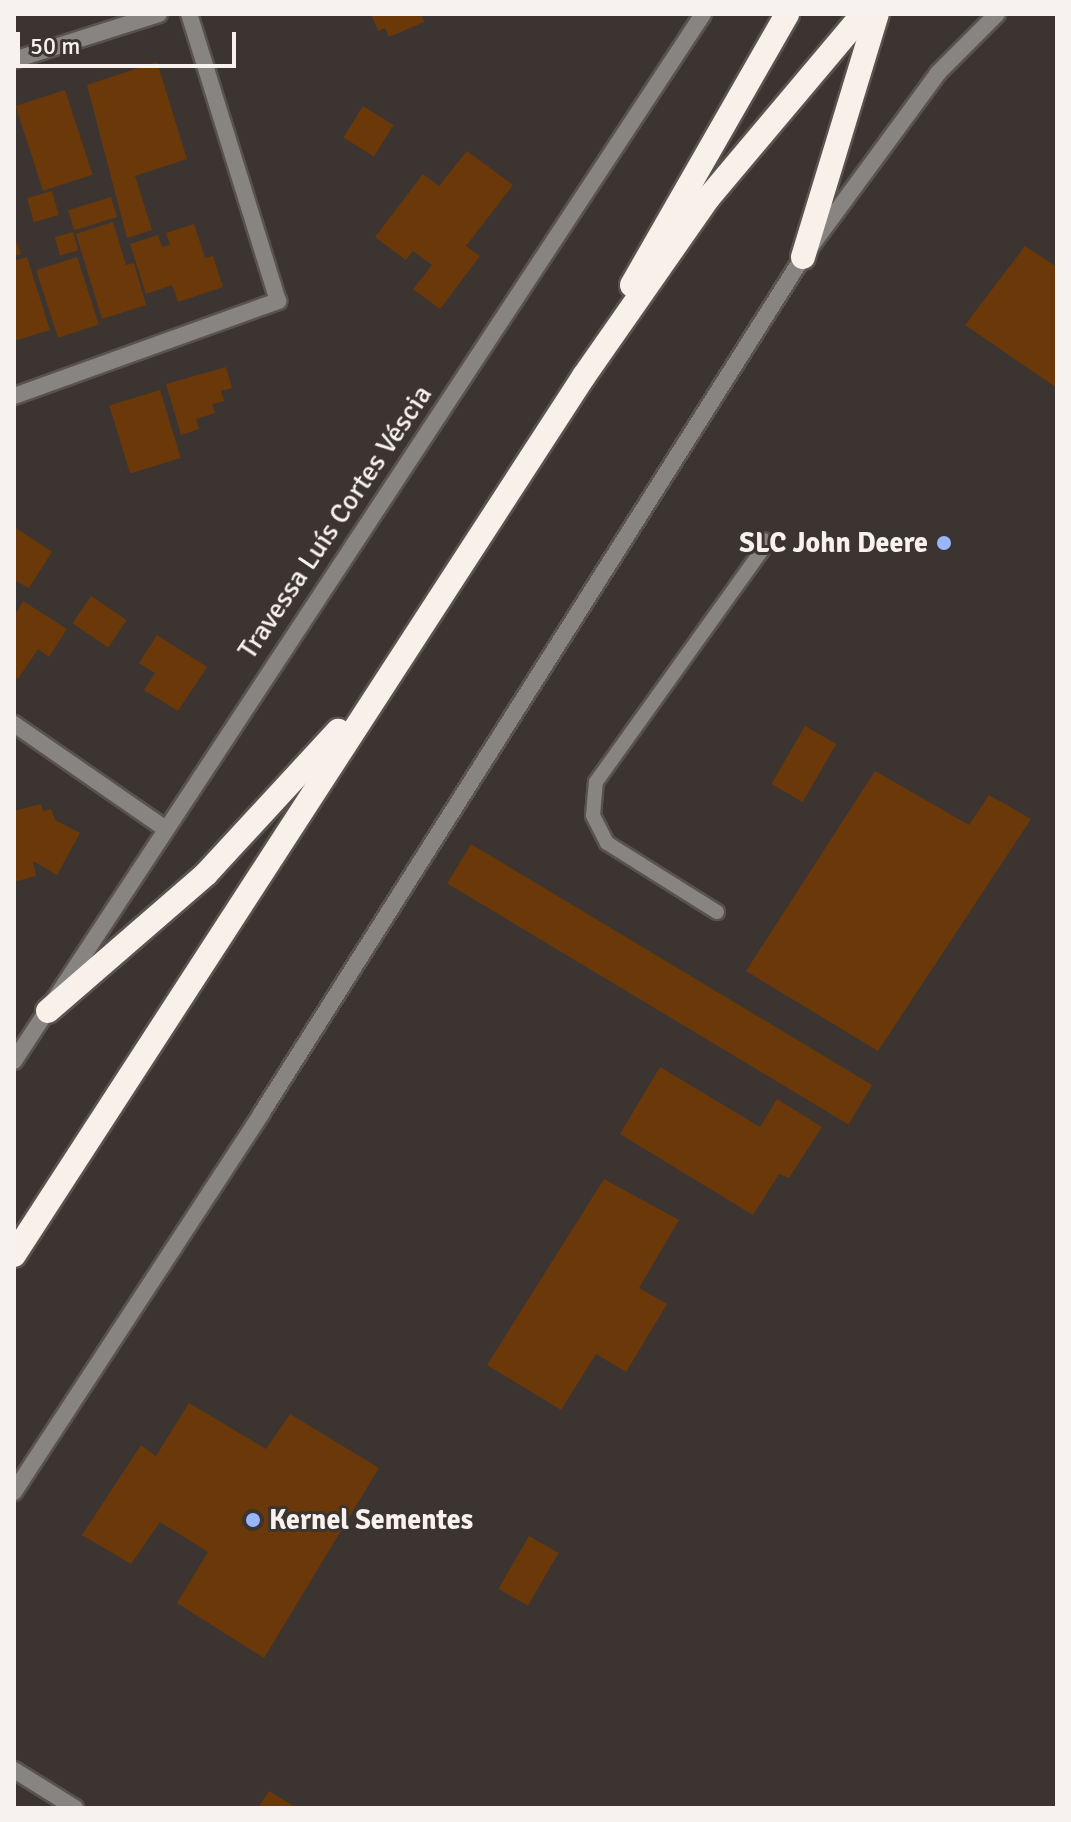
<!DOCTYPE html>
<meta charset="utf-8">
<style>
body{margin:0}
#map{position:relative;width:1071px;height:1822px;overflow:hidden;background:#3b3430;font-family:Signika,sans-serif}
div>[style]{position:absolute}
[style*='--x']{left:calc(var(--x)*1px);top:calc(var(--y)*1px);width:calc(var(--w)*1px);rotate:calc(var(--a)*1deg)}
.building>*{inset:0;background:#6b3909;transform-origin:0 0}
.roads{filter:drop-shadow(2px 0 #59524f) drop-shadow(-2px 0 #59524f) drop-shadow(0 2px #59524f) drop-shadow(0 -2px #59524f)}
.lane>*{height:14px;margin:-7px;padding:0 7px;transform-origin:7px;border-radius:7px;background:#878481}
.street>*{height:16px;margin:-8px;padding:0 8px;transform-origin:8px;border-radius:8px;background:#878481}
.highway>*{height:24px;margin:-12px;padding:0 12px;transform-origin:12px;border-radius:12px;background:#f9f0ea}
.dots>*{width:22px;height:22px;translate:-50% -50%;box-sizing:border-box;border:4px solid #3b3430;border-radius:50%}
span{translate:-50% -50%;white-space:nowrap;text-align:center;line-height:1.15;-webkit-text-stroke:6px #3b3430;paint-order:stroke}
.street-label{font-size:28px;color:#f7f2ef}
.poi-label{font-size:28px;color:#f7f2ef;font-weight:700}
.right{translate:-100% -50%;text-align:right}
.left{translate:0 -50%;text-align:left}
.frame{position:absolute;inset:0;border:16px solid #f7f2ef;pointer-events:none}
.scale{position:absolute;left:16px;top:32px;width:220px;height:36px;box-sizing:border-box;border:4px solid #f7f2ef;border-top:0;padding-left:10px;font-size:24px;line-height:28px;white-space:nowrap;color:#f7f2ef;-webkit-text-stroke:6px #3b3430;paint-order:stroke}
</style>
<div id="map">
<div class="building">
<div style="clip-path:polygon(371px 14px,421px 14px,424px 22px,389px 37px,385px 28px,378px 31px)"></div>
<div style="clip-path:polygon(157px 62px,187px 159px,135px 176px,152px 230px,127px 238px,87px 85px)"></div>
<div style="left:65px;top:90px;width:89px;height:52px;rotate:72deg"></div>
<div style="left:363px;top:106px;width:36px;height:37px;rotate:32deg"></div>
<div style="clip-path:polygon(467px 151px,513px 185px,466px 246px,480px 256px,440px 309px,413px 289px,432px 265px,413px 251px,406px 260px,375px 237px,423px 174px,439px 186px)"></div>
<div style="left:52px;top:191px;width:25px;height:26px;rotate:74deg"></div>
<div style="left:111px;top:197px;width:21px;height:45px;rotate:73deg"></div>
<div style="clip-path:polygon(113px 222px,126px 265px,134px 263px,146px 305px,102px 319px,76px 234px)"></div>
<div style="clip-path:polygon(194px 224px,205px 258px,213px 256px,223px 287px,178px 302px,172px 285px,146px 294px,130px 244px,158px 235px,162px 247px,170px 245px,166px 233px)"></div>
<div style="left:73px;top:232px;width:19px;height:19px;rotate:74deg"></div>
<div style="clip-path:polygon(14px 235px,21px 254px,14px 256px)"></div>
<div style="clip-path:polygon(1025px 246px,1057px 267px,1057px 388px,965px 325px)"></div>
<div style="clip-path:polygon(27px 257px,50px 330px,14px 341px,14px 261px)"></div>
<div style="left:77px;top:257px;width:71px;height:43px;rotate:72deg"></div>
<div style="clip-path:polygon(226px 367px,232px 388px,221px 391px,224px 401px,212px 404px,215px 413px,196px 419px,199px 429px,181px 435px,166px 384px)"></div>
<div style="left:160px;top:390px;width:71px;height:53px;rotate:73deg"></div>
<div style="clip-path:polygon(14px 527px,52px 552px,29px 588px,14px 580px)"></div>
<div style="left:91px;top:596px;width:43px;height:33px;rotate:34deg"></div>
<div style="clip-path:polygon(23px 601px,67px 629px,49px 657px,38px 649px,18px 679px,14px 676px,14px 616px)"></div>
<div style="clip-path:polygon(157px 635px,207px 667px,178px 711px,144px 690px,155px 673px,139px 663px)"></div>
<div style="left:805px;top:726px;width:36px;height:67px;rotate:30deg"></div>
<div style="clip-path:polygon(875px 771px,969px 825px,989px 795px,1031px 819px,878px 1051px,746px 971px)"></div>
<div style="clip-path:polygon(41px 804px,43px 811px,51px 809px,55px 820px,80px 833px,57px 875px,33px 861px,36px 876px,14px 882px,14px 811px)"></div>
<div style="left:471px;top:844px;width:468px;height:46px;rotate:31deg"></div>
<div style="clip-path:polygon(660px 1067px,760px 1127px,777px 1099px,822px 1127px,789px 1178px,779px 1174px,753px 1215px,620px 1134px)"></div>
<div style="clip-path:polygon(604px 1179px,679px 1220px,639px 1288px,667px 1304px,626px 1372px,596px 1354px,561px 1410px,487px 1365px)"></div>
<div style="clip-path:polygon(189px 1403px,266px 1449px,290px 1414px,379px 1468px,264px 1658px,177px 1603px,208px 1552px,160px 1522px,131px 1564px,82px 1535px,141px 1445px,156px 1456px)"></div>
<div style="left:529px;top:1536px;width:34px;height:61px;rotate:30deg"></div>
<div style="clip-path:polygon(269px 1791px,297px 1808px,258px 1808px)"></div>
</div>
<div class="roads">
<div class="lane">
<div style="--x:717;--y:912;--w:130;--a:-147.9"></div>
<div style="--x:607;--y:843;--w:31;--a:-117"></div>
<div style="--x:593;--y:815;--w:33;--a:-85"></div>
<div style="--x:596;--y:782;--w:285;--a:-54.4"></div>
<div style="--x:762;--y:550;--w:10;--a:-79"></div>
</div>
<div class="street">
<div style="--x:14;--y:60;--w:152;--a:-17.6"></div>
<div style="--x:14;--y:396;--w:281;--a:-19.8"></div>
<div style="--x:278;--y:301;--w:300;--a:-107.2"></div>
<div style="--x:14;--y:724;--w:183;--a:34.7"></div>
<div style="--x:14;--y:1061;--w:1253;--a:-56.65"></div>
<div style="--x:14;--y:1492;--w:452;--a:-56.8"></div>
<div style="--x:261;--y:1114;--w:1014;--a:-57.69"></div>
<div style="--x:803;--y:257;--w:228;--a:-53.7"></div>
<div style="--x:938;--y:73;--w:83;--a:-45"></div>
<div style="--x:14;--y:1770;--w:72;--a:31.9"></div>
</div>
<div class="highway">
<div style="--x:803;--y:257;--w:254;--a:-73.1"></div>
<div style="--x:632;--y:285;--w:312;--a:-60.2"></div>
<div style="--x:48;--y:1011;--w:209;--a:-40.9"></div>
<div style="--x:206;--y:874;--w:195;--a:-47.3"></div>
<div style="--x:14;--y:1255;--w:1048;--a:-57.04"></div>
<div style="--x:584;--y:376;--w:218;--a:-55.1"></div>
<div style="--x:709;--y:197;--w:239;--a:-49.9"></div>
</div>
</div>
<div class="dots">
<div style="left:944px;top:543px;background:#98b5fd"></div>
<div style="left:253px;top:1520px;background:#98b5fd"></div>
</div>
<div class="street-label">
<span style="left:335px;top:522px;rotate:-56deg">Travessa Luís Cortes Véscia</span>
</div>
<div class="poi-label">
<span class="right" style="left:928px;top:543px">SLC John Deere</span>
<span class="left" style="left:269px;top:1520px">Kernel Sementes</span>
</div>
<div class="frame"></div>
<div class="scale">50 m</div>
</div>
